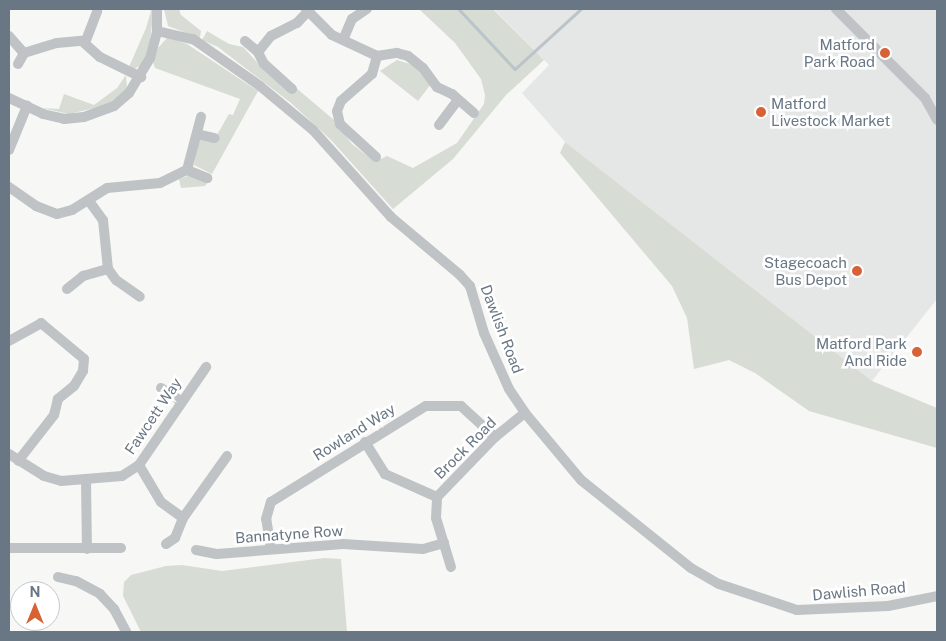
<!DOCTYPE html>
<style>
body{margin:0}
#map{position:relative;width:946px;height:641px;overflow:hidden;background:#f7f7f5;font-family:"Public Sans",sans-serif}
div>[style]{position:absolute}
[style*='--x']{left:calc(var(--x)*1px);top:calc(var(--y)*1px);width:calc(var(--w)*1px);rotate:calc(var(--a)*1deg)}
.built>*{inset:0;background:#e5e6e6}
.green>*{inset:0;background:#d7dcd4}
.stream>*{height:2.5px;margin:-1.25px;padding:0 1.25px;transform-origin:1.25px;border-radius:1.25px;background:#bac4c9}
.street>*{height:10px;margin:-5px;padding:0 5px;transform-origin:5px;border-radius:5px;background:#bfc3c6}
.dots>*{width:14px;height:14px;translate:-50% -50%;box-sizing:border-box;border:2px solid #fff;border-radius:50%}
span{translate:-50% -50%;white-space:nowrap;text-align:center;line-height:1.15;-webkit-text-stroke:5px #fff;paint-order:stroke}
.poi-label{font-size:15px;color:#697784}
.right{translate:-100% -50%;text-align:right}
.left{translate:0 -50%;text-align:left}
.street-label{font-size:15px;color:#697784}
.frame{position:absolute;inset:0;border:10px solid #697784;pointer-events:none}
.north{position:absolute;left:10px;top:581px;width:50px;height:50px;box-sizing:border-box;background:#fff;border:1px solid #c3c9ce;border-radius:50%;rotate:0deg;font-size:14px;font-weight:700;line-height:20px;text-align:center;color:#697784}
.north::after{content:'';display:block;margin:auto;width:18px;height:22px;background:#d66236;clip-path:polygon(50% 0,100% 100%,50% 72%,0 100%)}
</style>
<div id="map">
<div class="built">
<div style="clip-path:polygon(494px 9px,937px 9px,937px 299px,872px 381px,565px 142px,522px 93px,549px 65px)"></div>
</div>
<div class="green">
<div style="clip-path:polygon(148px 9px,154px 9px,150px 40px,143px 64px,134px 69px,129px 67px,146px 28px,151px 11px)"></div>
<div style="clip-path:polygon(164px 9px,179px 9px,181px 15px,201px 31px,200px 38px,168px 26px)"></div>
<div style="clip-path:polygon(419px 9px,493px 9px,544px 60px,506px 95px,453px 159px,393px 209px,331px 140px,291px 103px,218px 47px,202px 40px,207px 31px,229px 44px,243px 47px,268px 74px,295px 87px,334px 120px,352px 144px,375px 162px,387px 156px,413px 168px,457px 143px,484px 104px,485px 95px,481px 79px,455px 43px)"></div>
<div style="clip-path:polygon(168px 37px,187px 44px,258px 91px,212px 174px,194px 165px,199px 140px,214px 140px,229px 114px,233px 115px,240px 99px,155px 68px,153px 62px,158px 48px)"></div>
<div style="clip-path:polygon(397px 60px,413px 65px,431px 84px,418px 101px,380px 71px)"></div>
<div style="clip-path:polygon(126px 75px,127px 89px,107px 105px,69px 114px,42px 108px,59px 109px,64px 94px,94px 105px,117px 88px)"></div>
<div style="clip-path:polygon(565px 142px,872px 381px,937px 408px,937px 448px,809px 411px,755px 373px,729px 360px,694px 369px,687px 318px,672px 286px,560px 153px)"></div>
<div style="clip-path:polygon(191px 175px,208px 181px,205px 186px,181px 188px,179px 179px)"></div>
<div style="clip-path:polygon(324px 558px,341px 559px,347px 632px,141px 632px,123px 596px,124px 582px,131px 575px,166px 566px,182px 565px,222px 571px)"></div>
</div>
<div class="stream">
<div style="--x:459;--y:9;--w:82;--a:47"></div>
<div style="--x:515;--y:69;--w:89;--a:-42.3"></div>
</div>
<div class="street">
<div style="--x:306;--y:9;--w:37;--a:45"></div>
<div style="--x:332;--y:35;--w:50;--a:25"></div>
<div style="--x:377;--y:56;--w:20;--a:-9"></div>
<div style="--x:397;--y:53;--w:11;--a:15"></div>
<div style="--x:408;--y:56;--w:19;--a:39"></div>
<div style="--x:423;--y:68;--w:24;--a:54"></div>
<div style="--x:437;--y:87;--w:17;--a:25"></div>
<div style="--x:452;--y:94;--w:29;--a:41"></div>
<div style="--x:836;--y:9;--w:126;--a:45"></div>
<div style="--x:925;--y:98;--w:25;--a:61"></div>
<div style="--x:157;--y:31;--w:37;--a:13"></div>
<div style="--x:193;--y:39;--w:82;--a:35"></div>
<div style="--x:260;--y:86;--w:69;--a:39.7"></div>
<div style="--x:313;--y:130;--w:117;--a:48.1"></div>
<div style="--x:391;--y:217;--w:90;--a:40"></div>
<div style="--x:460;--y:275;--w:15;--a:48"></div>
<div style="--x:470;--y:286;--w:49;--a:73.4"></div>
<div style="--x:484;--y:333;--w:61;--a:65.9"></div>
<div style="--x:509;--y:389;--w:29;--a:56"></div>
<div style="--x:525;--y:413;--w:87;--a:50.1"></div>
<div style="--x:581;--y:480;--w:141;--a:38.7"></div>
<div style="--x:691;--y:568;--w:32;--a:30"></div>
<div style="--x:719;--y:584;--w:82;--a:18.4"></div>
<div style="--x:797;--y:610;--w:91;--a:-2.5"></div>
<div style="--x:888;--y:606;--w:50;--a:-11.5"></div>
<div style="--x:9;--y:36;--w:23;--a:49"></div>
<div style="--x:24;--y:53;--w:34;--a:-17"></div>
<div style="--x:57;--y:43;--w:25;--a:-5"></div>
<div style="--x:82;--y:41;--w:24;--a:42"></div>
<div style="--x:100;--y:57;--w:46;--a:26"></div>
<div style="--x:343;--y:40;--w:23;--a:-67"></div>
<div style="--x:352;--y:19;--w:18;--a:-34"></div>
<div style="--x:245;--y:41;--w:17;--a:40"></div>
<div style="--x:85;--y:43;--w:34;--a:-69"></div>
<div style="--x:18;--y:64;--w:13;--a:-61"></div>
<div style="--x:292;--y:89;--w:38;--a:-138"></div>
<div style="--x:264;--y:64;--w:13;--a:-117"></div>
<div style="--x:258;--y:52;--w:21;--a:-51"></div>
<div style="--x:271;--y:36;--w:29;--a:-27"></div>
<div style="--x:297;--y:23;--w:16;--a:-47"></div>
<div style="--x:9;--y:98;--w:38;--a:25"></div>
<div style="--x:43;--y:114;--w:22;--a:13"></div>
<div style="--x:64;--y:119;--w:20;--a:-6"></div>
<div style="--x:84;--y:117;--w:32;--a:-20"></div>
<div style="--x:114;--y:106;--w:20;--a:-41"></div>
<div style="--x:129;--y:93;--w:41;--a:-59"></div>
<div style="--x:150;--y:58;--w:28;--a:-75"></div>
<div style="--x:157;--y:31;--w:22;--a:-90"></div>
<div style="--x:439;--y:125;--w:30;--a:-53"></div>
<div style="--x:197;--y:134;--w:18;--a:13"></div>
<div style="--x:9;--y:150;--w:48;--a:-67.8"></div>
<div style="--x:376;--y:157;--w:49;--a:-137.5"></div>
<div style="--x:340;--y:124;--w:13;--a:-103"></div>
<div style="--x:337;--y:111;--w:11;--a:-68"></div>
<div style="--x:341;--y:101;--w:41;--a:-41.1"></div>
<div style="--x:372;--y:74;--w:19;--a:-74"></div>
<div style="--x:187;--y:170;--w:55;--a:-75.2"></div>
<div style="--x:9;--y:187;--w:33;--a:35"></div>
<div style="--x:36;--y:206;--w:22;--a:21"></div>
<div style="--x:57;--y:214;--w:16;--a:-15"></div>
<div style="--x:72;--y:210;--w:41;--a:-32.2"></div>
<div style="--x:107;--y:188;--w:53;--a:-5.4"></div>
<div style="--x:160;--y:183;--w:30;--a:-26"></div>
<div style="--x:187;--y:170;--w:22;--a:22"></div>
<div style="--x:89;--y:201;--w:24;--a:54"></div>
<div style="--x:103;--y:220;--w:49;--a:84.2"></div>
<div style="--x:108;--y:269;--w:14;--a:54"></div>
<div style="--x:116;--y:280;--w:29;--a:35"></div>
<div style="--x:67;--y:289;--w:21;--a:-39"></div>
<div style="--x:83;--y:276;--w:26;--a:-16"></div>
<div style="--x:9;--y:341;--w:37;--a:-29"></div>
<div style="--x:41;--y:323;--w:56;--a:39.9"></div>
<div style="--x:84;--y:359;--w:12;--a:95"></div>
<div style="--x:83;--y:371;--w:17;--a:121"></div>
<div style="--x:74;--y:386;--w:21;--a:141"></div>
<div style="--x:58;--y:399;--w:16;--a:104"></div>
<div style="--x:54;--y:415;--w:58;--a:128"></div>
<div style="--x:161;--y:388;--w:24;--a:33"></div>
<div style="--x:365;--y:442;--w:38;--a:58"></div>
<div style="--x:385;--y:474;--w:57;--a:23.9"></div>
<div style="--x:9;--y:454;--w:41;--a:32.2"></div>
<div style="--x:44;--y:476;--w:18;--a:16"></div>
<div style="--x:61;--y:481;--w:61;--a:-4.7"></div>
<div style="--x:122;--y:476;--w:20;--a:-33"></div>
<div style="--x:139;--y:465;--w:119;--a:-55.6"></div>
<div style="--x:139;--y:465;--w:43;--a:59.3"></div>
<div style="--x:161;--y:502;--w:27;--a:36"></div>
<div style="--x:86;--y:480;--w:69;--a:89.2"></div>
<div style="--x:166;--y:544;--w:11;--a:-34"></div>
<div style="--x:175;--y:538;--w:22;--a:-68"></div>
<div style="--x:183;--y:518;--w:76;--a:-54.6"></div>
<div style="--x:10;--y:548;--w:111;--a:0"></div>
<div style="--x:271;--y:549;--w:30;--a:-99"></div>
<div style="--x:266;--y:519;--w:18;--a:-74"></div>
<div style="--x:271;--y:502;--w:182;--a:-31.8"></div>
<div style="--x:426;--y:406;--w:35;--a:0"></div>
<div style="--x:461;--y:406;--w:46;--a:42.4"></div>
<div style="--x:196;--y:550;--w:21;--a:11"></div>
<div style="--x:217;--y:554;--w:126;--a:-4.5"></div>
<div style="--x:343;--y:544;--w:80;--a:3.6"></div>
<div style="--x:423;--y:549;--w:22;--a:-16"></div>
<div style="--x:451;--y:567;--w:51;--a:-107"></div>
<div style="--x:436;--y:518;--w:21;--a:-87"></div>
<div style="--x:437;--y:497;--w:83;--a:-46"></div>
<div style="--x:495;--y:437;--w:38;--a:-39"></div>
<div style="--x:58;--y:577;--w:18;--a:13"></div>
<div style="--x:76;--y:581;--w:27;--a:28"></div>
<div style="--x:100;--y:594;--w:21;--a:47"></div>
<div style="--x:114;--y:609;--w:26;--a:62"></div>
</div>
<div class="dots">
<div style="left:885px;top:53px;background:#d66236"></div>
<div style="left:761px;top:112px;background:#d66236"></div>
<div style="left:857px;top:271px;background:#d66236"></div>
<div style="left:917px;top:352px;background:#d66236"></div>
</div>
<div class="poi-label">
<span class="right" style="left:875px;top:53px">Matford<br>Park Road</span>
<span class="left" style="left:771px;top:112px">Matford<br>Livestock Market</span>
<span class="right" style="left:847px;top:271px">Stagecoach<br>Bus Depot</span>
<span class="right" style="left:907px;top:352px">Matford Park<br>And Ride</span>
</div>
<div class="street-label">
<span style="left:502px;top:329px;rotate:69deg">Dawlish Road</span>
<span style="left:153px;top:416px;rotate:-56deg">Fawcett Way</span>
<span style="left:354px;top:432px;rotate:-32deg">Rowland Way</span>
<span style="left:465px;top:448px;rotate:-45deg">Brock Road</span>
<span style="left:289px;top:534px;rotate:-4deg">Bannatyne Row</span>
<span style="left:859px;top:591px;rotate:-5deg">Dawlish Road</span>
</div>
<div class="frame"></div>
<div class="north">N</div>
</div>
